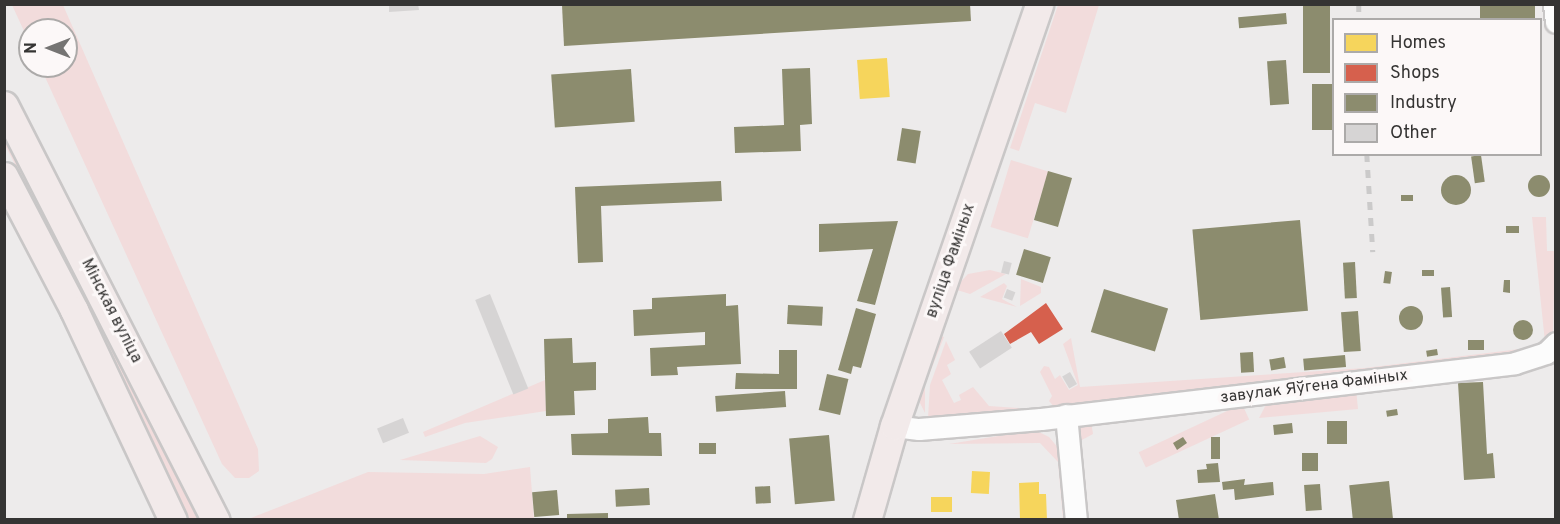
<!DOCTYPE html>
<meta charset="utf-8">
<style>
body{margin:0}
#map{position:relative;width:1560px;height:524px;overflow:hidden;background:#edebeb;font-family:Overpass,sans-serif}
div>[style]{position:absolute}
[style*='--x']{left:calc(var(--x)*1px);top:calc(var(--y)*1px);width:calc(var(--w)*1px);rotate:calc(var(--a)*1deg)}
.green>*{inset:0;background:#f2dcdc;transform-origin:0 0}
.homes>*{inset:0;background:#f6d55c;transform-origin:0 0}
.shops>*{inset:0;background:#d6604d}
.industry>*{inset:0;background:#8c8c6e;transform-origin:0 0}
.round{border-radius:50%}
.building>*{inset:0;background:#d6d4d4;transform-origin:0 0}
.roads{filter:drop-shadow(2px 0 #c9c7c7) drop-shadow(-2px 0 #c9c7c7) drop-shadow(0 2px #c9c7c7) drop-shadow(0 -2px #c9c7c7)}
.minor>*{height:21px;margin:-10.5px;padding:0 10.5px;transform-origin:10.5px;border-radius:10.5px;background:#fcfcfc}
.major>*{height:27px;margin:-13.5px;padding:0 13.5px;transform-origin:13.5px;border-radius:13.5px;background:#f2eaea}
.rail>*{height:4.5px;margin-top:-2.25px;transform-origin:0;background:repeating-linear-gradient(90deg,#cbcaca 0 8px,transparent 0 16px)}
span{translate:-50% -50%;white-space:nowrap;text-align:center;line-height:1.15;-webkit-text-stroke:6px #fcf8f8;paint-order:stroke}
.street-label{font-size:16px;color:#353433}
.frame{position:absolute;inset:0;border:6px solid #353433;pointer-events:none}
.legend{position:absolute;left:1332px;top:18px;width:210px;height:138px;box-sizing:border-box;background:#fcf8f8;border:2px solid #acaaa9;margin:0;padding:8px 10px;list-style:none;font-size:18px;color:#353433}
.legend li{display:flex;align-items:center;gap:12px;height:30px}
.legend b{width:30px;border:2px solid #acaaa9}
.north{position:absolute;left:18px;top:18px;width:60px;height:60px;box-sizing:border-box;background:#fcf8f8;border:2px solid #acaaa9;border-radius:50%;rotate:270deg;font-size:16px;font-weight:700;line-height:24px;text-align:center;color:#353433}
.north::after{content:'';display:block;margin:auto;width:21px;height:27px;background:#757473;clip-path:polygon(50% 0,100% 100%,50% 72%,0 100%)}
</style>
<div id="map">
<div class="green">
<div style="clip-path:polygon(12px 5px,63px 5px,258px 449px,259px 471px,249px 478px,235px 478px,222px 464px,40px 66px,66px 66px,66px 30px,30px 30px,30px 44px)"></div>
<div style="clip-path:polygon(1058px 5px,1099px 5px,1066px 113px,1035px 103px,1019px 151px,1010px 148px)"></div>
<div style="clip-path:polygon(4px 128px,203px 519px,188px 519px,72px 274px,5px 145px)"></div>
<div style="left:1011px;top:160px;width:39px;height:70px;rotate:17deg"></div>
<div style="clip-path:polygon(1532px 217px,1546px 217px,1547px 251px,1555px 251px,1553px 337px,1539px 351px,1056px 409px,1049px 401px,1052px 396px,1040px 372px,1044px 366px,1049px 367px,1055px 379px,1060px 375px,1069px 390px,1078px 385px,1063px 344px,1071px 338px,1080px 387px,1365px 368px,1536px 347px,1545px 342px)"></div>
<div style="clip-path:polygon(990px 270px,1006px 274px,970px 294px,954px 289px,968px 274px)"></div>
<div style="clip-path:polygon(1021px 279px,1041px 287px,1041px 293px,1020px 306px)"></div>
<div style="clip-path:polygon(1004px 283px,1007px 286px,1002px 299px,1017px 307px,980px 297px)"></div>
<div style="clip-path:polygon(938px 335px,944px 337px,925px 385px,925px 413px,919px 401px,919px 389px)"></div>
<div style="clip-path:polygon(946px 341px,955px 360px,947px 365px,951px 374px,942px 380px,954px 403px,961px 400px,959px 395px,973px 387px,989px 406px,1019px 408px,1020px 415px,928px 418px,930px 385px)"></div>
<div style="clip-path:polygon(545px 380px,546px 411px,465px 423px,425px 437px,423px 432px)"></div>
<div style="clip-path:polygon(1356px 389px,1358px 409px,1259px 418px,1269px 399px)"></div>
<div style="left:1242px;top:404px;width:17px;height:114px;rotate:65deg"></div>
<div style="clip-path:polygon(1091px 421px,1093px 434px,1080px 441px,1088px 519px,1081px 519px,1074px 430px)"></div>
<div style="clip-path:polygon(1035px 430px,1049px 437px,1060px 450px,1069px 519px,1063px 519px,1058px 462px,1040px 443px,949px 444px)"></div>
<div style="clip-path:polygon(480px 436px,498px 447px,492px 459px,486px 463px,400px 460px)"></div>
<div style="clip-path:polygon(530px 467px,534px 519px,246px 520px,368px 472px,484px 474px)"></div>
</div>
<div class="homes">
<div style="left:887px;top:58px;width:39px;height:30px;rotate:86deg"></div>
<div style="left:972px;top:471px;width:18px;height:22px;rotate:3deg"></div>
<div style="clip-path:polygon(1039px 482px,1039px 494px,1046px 494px,1047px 520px,1020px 520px,1019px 483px)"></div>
<div style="left:931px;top:497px;width:21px;height:15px"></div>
</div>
<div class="shops">
<div style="clip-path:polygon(1046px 303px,1063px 329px,1039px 344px,1031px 332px,1010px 344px,1004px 334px)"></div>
</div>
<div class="industry">
<div style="clip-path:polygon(570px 4px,970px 4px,971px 21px,564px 46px,562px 5px)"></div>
<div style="left:1303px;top:4px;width:27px;height:69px"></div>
<div style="left:1480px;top:4px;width:55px;height:16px"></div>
<div style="left:1286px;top:13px;width:11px;height:48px;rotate:85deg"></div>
<div style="left:1286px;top:60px;width:44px;height:19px;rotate:86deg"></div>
<div style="clip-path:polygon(810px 68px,812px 124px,800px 125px,801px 151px,735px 153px,734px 127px,784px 125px,782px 69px)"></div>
<div style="left:631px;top:69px;width:53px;height:80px;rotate:86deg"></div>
<div style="left:1334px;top:84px;width:46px;height:22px;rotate:90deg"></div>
<div style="left:902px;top:128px;width:19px;height:33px;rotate:9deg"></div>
<div style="left:1481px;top:155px;width:27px;height:10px;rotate:82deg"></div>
<div style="left:1048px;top:171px;width:25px;height:51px;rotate:16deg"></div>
<div class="round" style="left:1528px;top:175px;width:22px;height:22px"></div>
<div class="round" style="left:1441px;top:175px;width:30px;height:30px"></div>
<div style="clip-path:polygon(721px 181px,722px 201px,601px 206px,603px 262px,578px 263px,575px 187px)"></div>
<div style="left:1401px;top:195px;width:12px;height:6px"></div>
<div style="left:1300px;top:220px;width:91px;height:108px;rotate:85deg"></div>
<div style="clip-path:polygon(898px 221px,875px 305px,857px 301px,873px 249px,819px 252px,819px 224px)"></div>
<div style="left:1519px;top:226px;width:7px;height:13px;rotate:90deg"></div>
<div style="left:1024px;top:249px;width:28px;height:27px;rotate:17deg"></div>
<div style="left:1355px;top:262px;width:36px;height:12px;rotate:87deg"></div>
<div style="left:1434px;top:270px;width:6px;height:12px;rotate:90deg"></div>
<div style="left:1385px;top:271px;width:7px;height:12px;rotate:8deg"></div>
<div style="clip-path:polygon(1504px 280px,1510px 280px,1510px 293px,1503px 292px)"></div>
<div style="left:1450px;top:287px;width:30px;height:9px;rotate:86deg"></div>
<div style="left:1104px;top:289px;width:67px;height:45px;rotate:17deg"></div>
<div style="clip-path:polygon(726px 294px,726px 306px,738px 305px,741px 364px,677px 367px,678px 375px,651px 376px,650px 348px,705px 345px,705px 332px,634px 336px,633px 310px,652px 309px,652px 298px)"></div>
<div style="left:788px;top:305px;width:35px;height:19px;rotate:3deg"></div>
<div class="round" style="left:1399px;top:306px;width:24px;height:24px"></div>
<div style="clip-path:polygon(856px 308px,876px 314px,861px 368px,853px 366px,851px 374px,838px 370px)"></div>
<div style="left:1358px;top:311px;width:40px;height:17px;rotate:86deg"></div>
<div class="round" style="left:1513px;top:320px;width:20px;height:20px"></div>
<div style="clip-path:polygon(572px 338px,573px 363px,596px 362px,596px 390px,574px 391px,575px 415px,546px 416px,544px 339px)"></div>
<div style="left:1484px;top:340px;width:10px;height:16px;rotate:90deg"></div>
<div style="left:1437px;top:349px;width:6px;height:11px;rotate:81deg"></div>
<div style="clip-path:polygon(779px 350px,797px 350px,797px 389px,735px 389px,736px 373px,779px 374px)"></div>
<div style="left:1253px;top:352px;width:20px;height:13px;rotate:87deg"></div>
<div style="left:1345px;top:355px;width:12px;height:42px;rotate:85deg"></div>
<div style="left:1284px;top:357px;width:11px;height:15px;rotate:80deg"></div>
<div style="left:827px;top:374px;width:22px;height:37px;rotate:13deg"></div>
<div style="clip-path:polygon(1483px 382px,1487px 454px,1493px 453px,1495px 478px,1464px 480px,1458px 383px)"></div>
<div style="left:785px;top:391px;width:16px;height:70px;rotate:86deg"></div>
<div style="left:1397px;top:409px;width:6px;height:11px;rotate:81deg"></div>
<div style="clip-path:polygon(648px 417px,649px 433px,661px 433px,662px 456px,572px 455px,571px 434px,608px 433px,608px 419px)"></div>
<div style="left:1327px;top:421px;width:20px;height:23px"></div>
<div style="left:1292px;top:423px;width:10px;height:19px;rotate:84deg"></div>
<div style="left:829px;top:435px;width:66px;height:40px;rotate:85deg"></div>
<div style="clip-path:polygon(1183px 437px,1187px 443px,1177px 450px,1173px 443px)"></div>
<div style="left:1211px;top:437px;width:9px;height:22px"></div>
<div style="left:699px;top:443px;width:17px;height:11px"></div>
<div style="left:1302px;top:453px;width:16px;height:18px"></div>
<div style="clip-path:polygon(1218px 463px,1220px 482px,1198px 483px,1197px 470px,1207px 469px,1206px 464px)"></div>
<div style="clip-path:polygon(1245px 479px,1244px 485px,1273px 482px,1274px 495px,1235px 500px,1234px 489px,1223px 490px,1222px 482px)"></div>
<div style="left:1389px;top:481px;width:39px;height:40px;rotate:84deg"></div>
<div style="left:1320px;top:484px;width:26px;height:16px;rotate:86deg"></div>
<div style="left:770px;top:486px;width:17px;height:15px;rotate:87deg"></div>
<div style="left:649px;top:488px;width:17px;height:34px;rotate:87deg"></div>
<div style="left:557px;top:490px;width:25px;height:25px;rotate:85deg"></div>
<div style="clip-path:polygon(1215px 494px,1219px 520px,1179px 520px,1176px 500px)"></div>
<div style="clip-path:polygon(608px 513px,608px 520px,567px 520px,567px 514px)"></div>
</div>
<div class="building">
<div style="clip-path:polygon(389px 4px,418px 4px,419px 10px,389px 12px)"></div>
<div style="left:1004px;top:261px;width:8px;height:12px;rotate:14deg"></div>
<div style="left:1007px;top:289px;width:9px;height:9px;rotate:21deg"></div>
<div style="left:490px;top:294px;width:102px;height:16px;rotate:68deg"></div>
<div style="left:1001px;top:331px;width:20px;height:38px;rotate:57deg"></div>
<div style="left:1070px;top:372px;width:14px;height:9px;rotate:60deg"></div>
<div style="left:403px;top:418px;width:16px;height:28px;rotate:68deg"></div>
</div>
<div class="roads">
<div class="minor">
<div style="--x:1554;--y:4;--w:18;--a:84"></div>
<div style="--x:1066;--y:415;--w:105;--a:84.6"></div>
<div style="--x:894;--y:426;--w:25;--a:7"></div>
<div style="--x:919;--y:429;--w:122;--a:-4.7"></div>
<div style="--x:1041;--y:419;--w:477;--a:-6.7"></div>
<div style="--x:1515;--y:363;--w:33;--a:-18"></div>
<div style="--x:1546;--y:353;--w:14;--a:-45"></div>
</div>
<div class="major">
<div style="--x:4;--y:105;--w:466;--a:63"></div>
<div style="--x:4;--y:176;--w:151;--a:62.4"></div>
<div style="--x:74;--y:310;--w:232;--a:64.8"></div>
<div style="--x:867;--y:520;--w:98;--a:-74"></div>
<div style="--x:894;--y:426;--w:446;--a:-71"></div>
</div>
</div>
<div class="rail">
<div style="--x:1359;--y:4;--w:16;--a:90"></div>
<div style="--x:1367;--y:154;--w:98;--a:86.5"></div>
</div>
<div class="street-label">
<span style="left:951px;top:261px;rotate:-71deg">вуліца Фаміных</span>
<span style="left:111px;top:311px;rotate:63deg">Мінская вуліца</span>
<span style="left:1314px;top:387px;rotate:-7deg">завулак Яўгена Фаміных</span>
</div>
<div class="frame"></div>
<ul class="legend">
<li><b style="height:16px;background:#f6d55c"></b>Homes</li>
<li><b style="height:16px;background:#d6604d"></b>Shops</li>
<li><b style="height:16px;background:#8c8c6e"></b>Industry</li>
<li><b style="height:16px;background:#d6d4d4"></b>Other</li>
</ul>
<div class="north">N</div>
</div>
